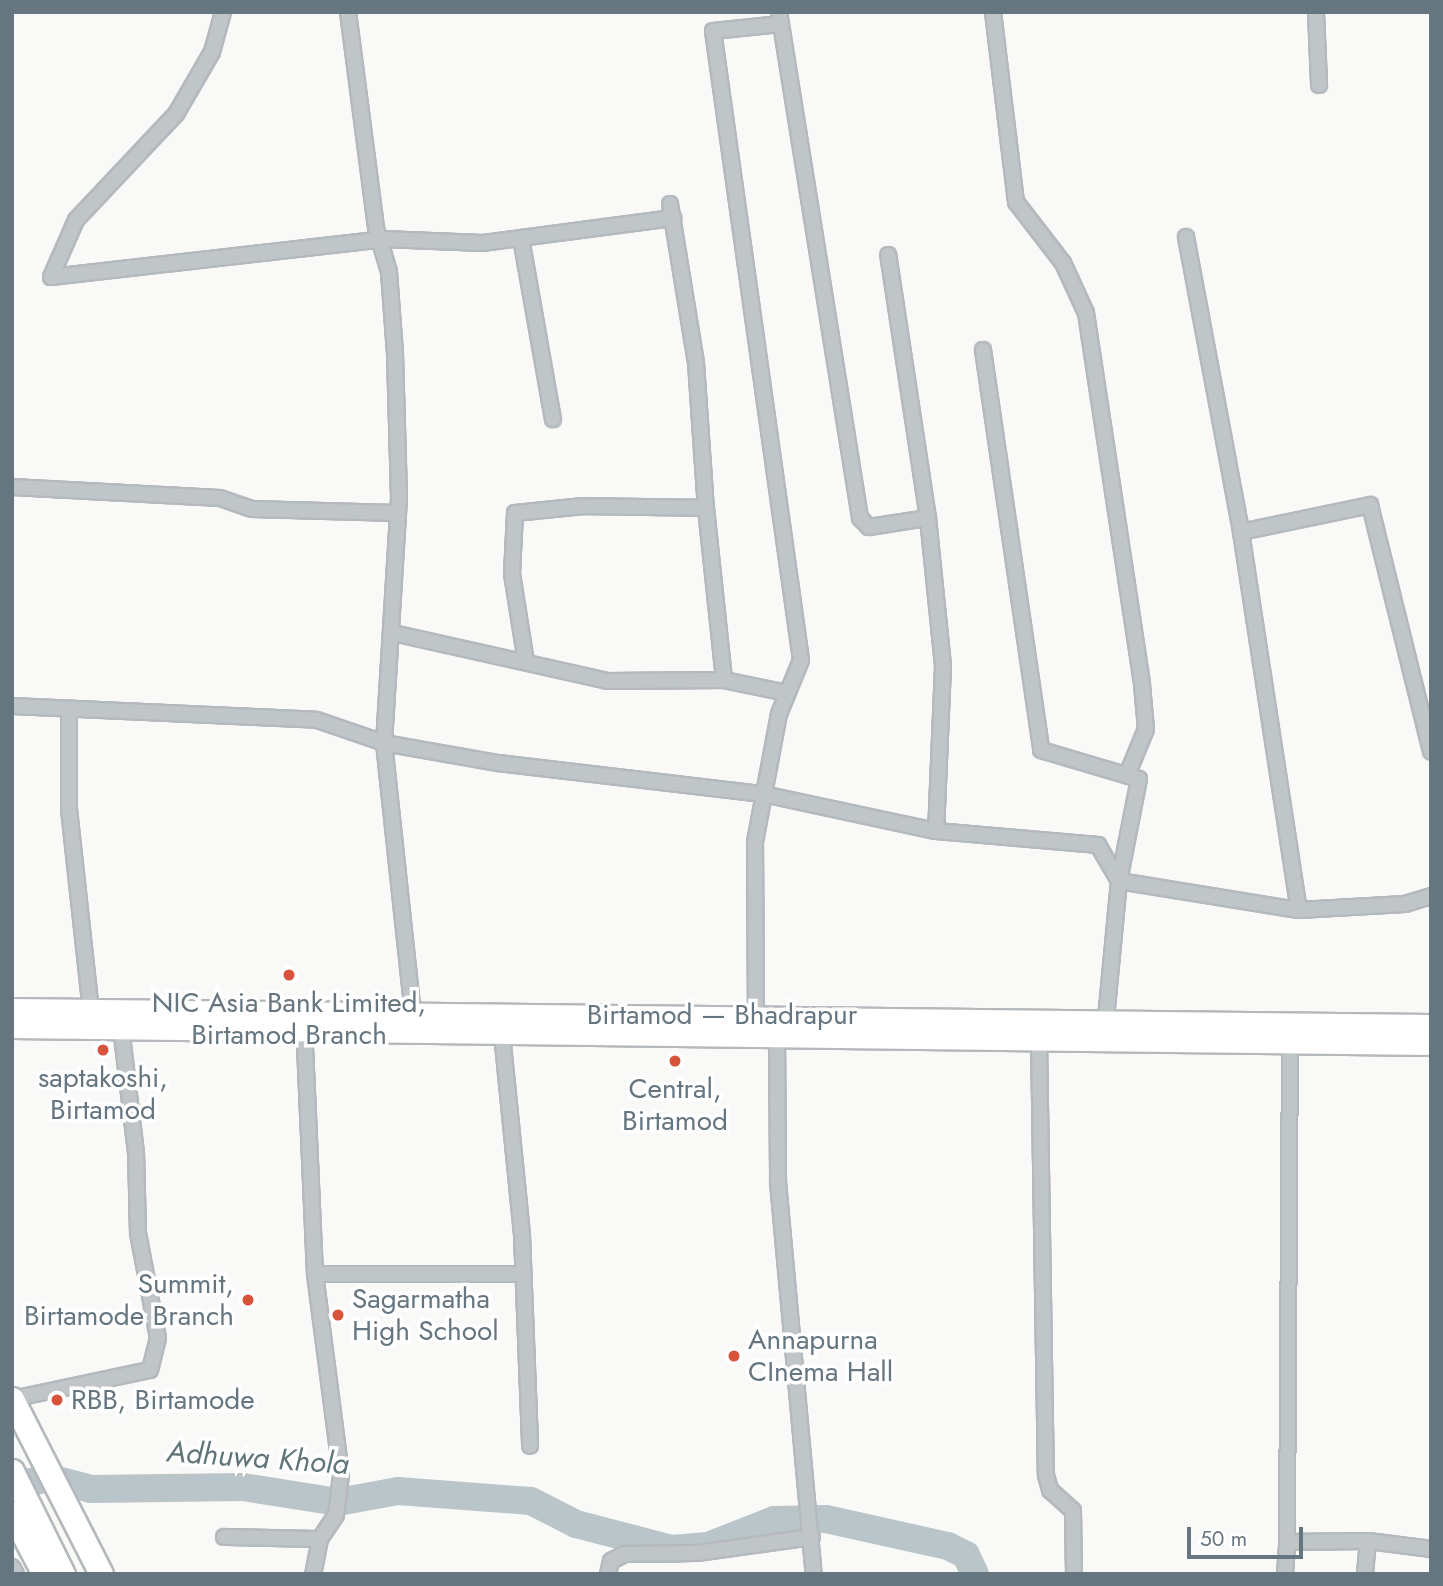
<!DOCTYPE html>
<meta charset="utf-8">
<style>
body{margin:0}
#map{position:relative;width:1443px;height:1586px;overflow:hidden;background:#f9f9f7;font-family:Jost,sans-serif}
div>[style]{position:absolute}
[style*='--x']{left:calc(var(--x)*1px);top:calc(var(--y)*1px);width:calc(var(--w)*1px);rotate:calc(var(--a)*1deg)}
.river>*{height:28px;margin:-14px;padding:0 14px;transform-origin:14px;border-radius:14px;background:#b9c5c8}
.roads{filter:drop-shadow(2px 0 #b4b9bd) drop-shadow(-2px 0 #b4b9bd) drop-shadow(0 2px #b4b9bd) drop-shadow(0 -2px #b4b9bd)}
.minor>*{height:14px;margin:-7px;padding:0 7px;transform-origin:7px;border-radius:7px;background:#c0c5c8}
.primary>*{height:21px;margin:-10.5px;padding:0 10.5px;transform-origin:10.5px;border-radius:10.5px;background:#fff}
.trunk>*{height:23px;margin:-11.5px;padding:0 11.5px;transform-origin:11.5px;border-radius:11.5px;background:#fff}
.dots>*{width:19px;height:19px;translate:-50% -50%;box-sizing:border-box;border:4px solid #fff;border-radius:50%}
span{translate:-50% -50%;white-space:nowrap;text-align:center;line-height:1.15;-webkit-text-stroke:7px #fff;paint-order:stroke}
.poi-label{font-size:28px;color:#667680}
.right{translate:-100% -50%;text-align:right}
.left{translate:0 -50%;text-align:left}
.street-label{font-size:28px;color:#667680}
.water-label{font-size:30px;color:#607579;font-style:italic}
.frame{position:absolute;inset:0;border:14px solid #667680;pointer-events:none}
.scale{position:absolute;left:1187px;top:1527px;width:116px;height:32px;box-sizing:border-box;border:4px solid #667680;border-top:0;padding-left:9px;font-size:21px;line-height:24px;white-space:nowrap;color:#667680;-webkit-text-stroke:5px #fff;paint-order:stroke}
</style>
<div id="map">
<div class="river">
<div style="--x:12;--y:1486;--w:39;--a:-12"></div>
<div style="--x:50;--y:1478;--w:42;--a:15"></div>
<div style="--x:91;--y:1489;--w:152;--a:-0.8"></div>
<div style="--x:243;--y:1487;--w:96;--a:9"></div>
<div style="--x:338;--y:1502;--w:61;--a:-10.4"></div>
<div style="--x:398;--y:1491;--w:133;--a:4.3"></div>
<div style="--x:531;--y:1501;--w:51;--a:27.1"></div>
<div style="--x:576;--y:1524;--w:99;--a:14.6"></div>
<div style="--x:672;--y:1549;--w:36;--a:-5"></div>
<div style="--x:708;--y:1546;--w:71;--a:-21.5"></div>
<div style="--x:774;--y:1520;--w:52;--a:-1.1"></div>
<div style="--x:826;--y:1519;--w:125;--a:12.5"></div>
<div style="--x:948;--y:1546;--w:20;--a:27"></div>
<div style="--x:966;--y:1555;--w:21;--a:65"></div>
</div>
<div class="roads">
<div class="minor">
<div style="--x:348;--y:12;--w:218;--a:82.6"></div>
<div style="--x:376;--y:228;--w:46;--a:73.5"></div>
<div style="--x:389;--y:272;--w:82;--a:85.8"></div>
<div style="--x:395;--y:354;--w:144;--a:88.4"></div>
<div style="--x:399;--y:498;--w:245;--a:93.5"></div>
<div style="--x:384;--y:743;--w:274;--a:83.9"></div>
<div style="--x:993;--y:12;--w:191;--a:83.1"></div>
<div style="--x:1016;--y:202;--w:77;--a:52.4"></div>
<div style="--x:1063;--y:263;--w:55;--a:65.3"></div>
<div style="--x:1086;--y:313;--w:376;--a:81.4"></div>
<div style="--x:1142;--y:685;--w:44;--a:84.8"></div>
<div style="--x:1146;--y:729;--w:50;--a:112.4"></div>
<div style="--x:1316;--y:12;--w:73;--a:87.6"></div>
<div style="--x:781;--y:24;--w:500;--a:80.91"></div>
<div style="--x:860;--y:518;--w:13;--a:45"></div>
<div style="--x:869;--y:527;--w:60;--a:-8.7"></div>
<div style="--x:928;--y:518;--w:266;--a:-98.6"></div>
<div style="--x:670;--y:204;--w:161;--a:80.7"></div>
<div style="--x:696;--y:363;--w:145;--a:86.1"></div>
<div style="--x:1186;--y:237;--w:300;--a:79.4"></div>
<div style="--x:1241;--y:532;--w:382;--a:81.3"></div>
<div style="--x:521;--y:238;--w:184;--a:80"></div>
<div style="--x:51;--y:277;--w:334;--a:-6.5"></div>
<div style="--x:383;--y:239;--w:100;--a:2.3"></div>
<div style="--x:483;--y:243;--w:192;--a:-7.5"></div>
<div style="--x:51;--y:277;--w:62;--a:-66.3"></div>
<div style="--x:76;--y:220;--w:146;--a:-46.7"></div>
<div style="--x:176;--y:114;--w:72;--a:-59.9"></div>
<div style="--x:212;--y:52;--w:41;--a:-74.6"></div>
<div style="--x:983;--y:350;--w:404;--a:81.7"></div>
<div style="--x:1041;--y:750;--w:102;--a:16.5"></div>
<div style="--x:1139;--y:779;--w:104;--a:101.1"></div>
<div style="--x:1119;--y:881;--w:149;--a:95.4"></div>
<div style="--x:12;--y:487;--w:208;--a:3"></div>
<div style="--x:220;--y:498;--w:34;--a:19"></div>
<div style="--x:252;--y:509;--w:145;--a:1.6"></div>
<div style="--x:928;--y:518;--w:149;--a:84.2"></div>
<div style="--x:943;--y:666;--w:165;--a:92.4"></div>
<div style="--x:1241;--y:532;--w:132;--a:-11.8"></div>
<div style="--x:1370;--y:505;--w:254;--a:76.1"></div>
<div style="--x:393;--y:633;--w:219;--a:12.6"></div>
<div style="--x:607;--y:681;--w:117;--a:-0.5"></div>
<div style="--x:526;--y:662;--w:89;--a:-99"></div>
<div style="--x:512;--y:574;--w:61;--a:-87.2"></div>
<div style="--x:515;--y:513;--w:69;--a:-5.8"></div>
<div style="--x:584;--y:506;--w:122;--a:0.9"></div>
<div style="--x:706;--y:508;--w:173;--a:84"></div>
<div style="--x:724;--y:680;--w:64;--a:11.7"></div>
<div style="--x:12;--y:706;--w:305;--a:2.6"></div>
<div style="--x:317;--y:720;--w:71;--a:18.9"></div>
<div style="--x:384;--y:743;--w:116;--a:10"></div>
<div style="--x:498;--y:763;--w:267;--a:6.7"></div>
<div style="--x:763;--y:794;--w:177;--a:12.1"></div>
<div style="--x:936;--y:831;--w:163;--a:4.9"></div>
<div style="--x:1098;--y:845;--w:42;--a:59.7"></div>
<div style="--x:1119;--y:881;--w:182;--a:9.2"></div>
<div style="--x:1299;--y:910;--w:106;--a:-3.2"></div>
<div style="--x:1405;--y:904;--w:27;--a:-17"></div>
<div style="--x:69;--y:711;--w:98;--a:90"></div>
<div style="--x:69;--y:809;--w:202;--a:83.8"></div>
<div style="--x:304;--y:1023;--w:251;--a:87.5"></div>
<div style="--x:315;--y:1274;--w:203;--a:82.6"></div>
<div style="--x:341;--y:1475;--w:40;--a:97.1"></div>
<div style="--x:336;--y:1515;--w:29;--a:124"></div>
<div style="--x:320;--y:1539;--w:36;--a:101"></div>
<div style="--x:501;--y:1024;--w:212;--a:84.3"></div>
<div style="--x:522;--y:1235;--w:211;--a:87.8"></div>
<div style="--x:756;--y:1025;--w:183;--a:-90.3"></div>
<div style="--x:755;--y:842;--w:130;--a:-79.4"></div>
<div style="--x:779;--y:714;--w:58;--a:-67.8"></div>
<div style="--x:801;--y:660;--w:635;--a:-97.96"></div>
<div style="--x:713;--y:31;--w:68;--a:-5.9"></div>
<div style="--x:781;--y:24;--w:12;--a:-99"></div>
<div style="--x:777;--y:1030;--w:152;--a:89.6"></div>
<div style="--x:778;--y:1182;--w:394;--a:84.8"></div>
<div style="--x:1290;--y:1033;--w:509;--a:90.34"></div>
<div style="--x:1287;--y:1542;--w:81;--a:-0.7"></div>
<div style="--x:1368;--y:1541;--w:64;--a:7.2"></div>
<div style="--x:1039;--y:1039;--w:436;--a:89.1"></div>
<div style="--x:1046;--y:1475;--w:16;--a:75"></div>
<div style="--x:1050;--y:1490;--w:31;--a:42"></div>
<div style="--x:1073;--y:1511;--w:63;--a:89.1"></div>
<div style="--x:315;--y:1274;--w:204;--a:0"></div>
<div style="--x:12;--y:1399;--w:141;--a:-11.9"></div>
<div style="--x:150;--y:1370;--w:33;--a:-76"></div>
<div style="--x:158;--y:1338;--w:107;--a:-100.8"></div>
<div style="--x:138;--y:1233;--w:80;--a:-91.4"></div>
<div style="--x:136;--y:1153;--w:135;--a:-96.8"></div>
<div style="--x:224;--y:1537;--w:96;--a:1.2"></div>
<div style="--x:12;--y:1567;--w:8;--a:60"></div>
<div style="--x:608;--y:1574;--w:13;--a:-77"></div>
<div style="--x:611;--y:1561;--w:16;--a:-27"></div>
<div style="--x:625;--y:1554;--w:72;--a:-0.8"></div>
<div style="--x:697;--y:1553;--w:116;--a:-7.9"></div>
<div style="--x:1285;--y:1574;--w:32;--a:-86"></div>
<div style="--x:1365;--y:1574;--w:33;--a:-85"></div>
</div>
<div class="primary">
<div style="--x:12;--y:1009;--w:1419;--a:0.65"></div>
<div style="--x:12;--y:1027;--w:1419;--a:0.69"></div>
</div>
<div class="trunk">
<div style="--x:12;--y:1399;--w:196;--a:63"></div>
<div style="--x:12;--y:1471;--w:115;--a:63.7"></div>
<div style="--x:12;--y:1513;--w:69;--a:62.3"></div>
</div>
</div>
<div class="dots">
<div style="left:289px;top:975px;background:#d75339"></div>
<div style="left:103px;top:1050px;background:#d75339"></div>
<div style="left:675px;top:1061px;background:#d75339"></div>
<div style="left:248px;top:1300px;background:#d75339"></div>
<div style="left:338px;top:1315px;background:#d75339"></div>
<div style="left:734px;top:1356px;background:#d75339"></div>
<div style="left:57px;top:1400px;background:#d75339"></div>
</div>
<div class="poi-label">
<span style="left:289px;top:1019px">NIC Asia Bank Limited,<br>Birtamod Branch</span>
<span style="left:103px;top:1094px">saptakoshi,<br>Birtamod</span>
<span style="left:675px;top:1105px">Central,<br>Birtamod</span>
<span class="right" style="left:234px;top:1300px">Summit,<br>Birtamode Branch</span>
<span class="left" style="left:352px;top:1315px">Sagarmatha<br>High School</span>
<span class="left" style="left:748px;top:1356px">Annapurna<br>CInema Hall</span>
<span class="left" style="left:71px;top:1400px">RBB, Birtamode</span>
</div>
<div class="street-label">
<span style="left:722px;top:1015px">Birtamod — Bhadrapur</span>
</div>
<div class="water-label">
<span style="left:258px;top:1458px;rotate:4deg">Adhuwa Khola</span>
</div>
<div class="frame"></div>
<div class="scale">50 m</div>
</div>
